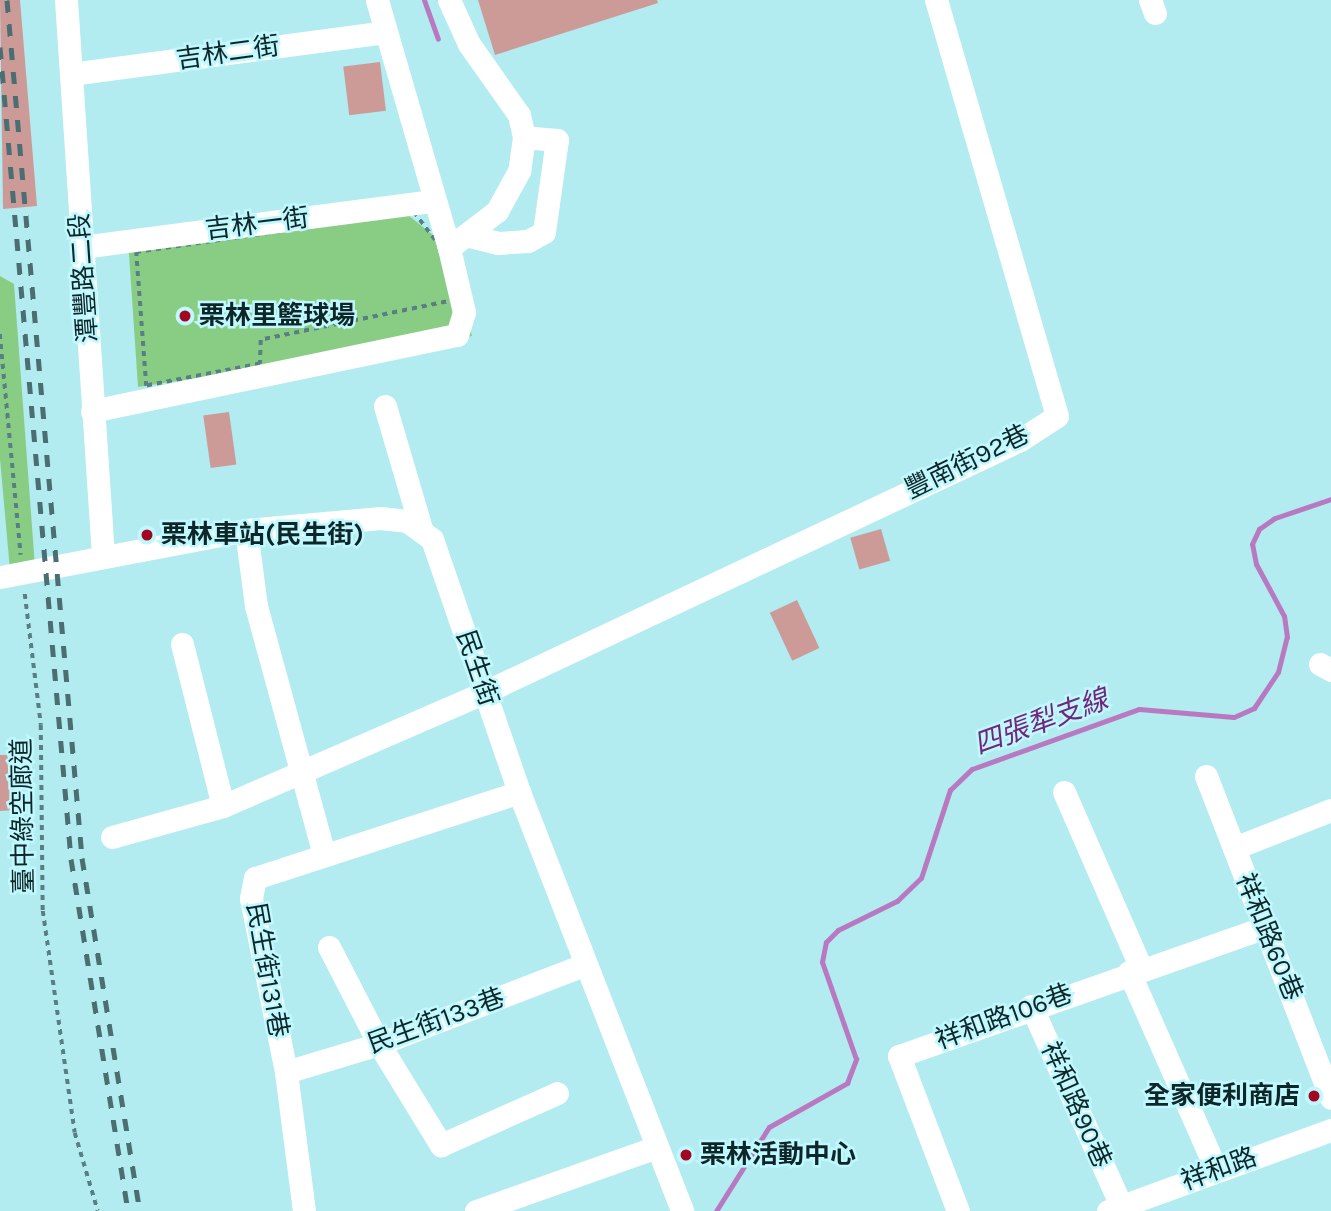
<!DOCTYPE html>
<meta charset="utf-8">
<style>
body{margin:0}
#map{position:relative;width:1331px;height:1211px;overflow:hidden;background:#b2ebf0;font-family:Karla,"Noto Sans TC",sans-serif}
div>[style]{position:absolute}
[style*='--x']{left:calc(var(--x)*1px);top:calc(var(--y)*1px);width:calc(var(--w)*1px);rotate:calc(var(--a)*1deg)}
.green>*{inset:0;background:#89cd84}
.stream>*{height:5px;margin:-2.5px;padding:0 2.5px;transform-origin:2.5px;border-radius:2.5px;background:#b979c1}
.building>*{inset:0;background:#cc9b98;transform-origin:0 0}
.path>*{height:3.5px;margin-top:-1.75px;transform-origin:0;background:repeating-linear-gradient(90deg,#587f83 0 5px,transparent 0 10px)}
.minor>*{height:23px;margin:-11.5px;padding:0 11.5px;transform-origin:11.5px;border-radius:11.5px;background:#fff}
.rail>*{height:5px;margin-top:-2.5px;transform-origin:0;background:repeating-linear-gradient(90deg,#4a6e71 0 12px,transparent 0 24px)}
.dots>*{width:19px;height:19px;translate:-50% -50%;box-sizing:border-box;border:4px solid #bff8fe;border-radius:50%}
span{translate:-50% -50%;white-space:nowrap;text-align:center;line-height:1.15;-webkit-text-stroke:5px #bff8fe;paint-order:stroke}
.street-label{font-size:26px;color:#0e2628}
.poi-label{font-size:26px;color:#0e2628;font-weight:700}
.left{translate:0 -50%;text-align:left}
.right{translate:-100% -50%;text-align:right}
.water-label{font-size:28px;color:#73247d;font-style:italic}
</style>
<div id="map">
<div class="green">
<div style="clip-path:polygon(408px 215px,449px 248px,472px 336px,138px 387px,128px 239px)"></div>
<div style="clip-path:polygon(0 276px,14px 284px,35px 567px,10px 570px,0 459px)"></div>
</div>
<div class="stream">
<div style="--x:424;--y:0;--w:41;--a:70.3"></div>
<div style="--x:716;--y:1211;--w:99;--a:-57.8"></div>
<div style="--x:769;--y:1127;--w:90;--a:-29.4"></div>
<div style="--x:847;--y:1083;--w:26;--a:-69"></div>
<div style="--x:856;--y:1059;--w:103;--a:-109.3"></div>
<div style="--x:822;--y:962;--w:20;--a:-79"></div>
<div style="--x:826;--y:942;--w:17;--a:-45"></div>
<div style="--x:838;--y:930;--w:66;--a:-26.2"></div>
<div style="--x:897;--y:901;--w:33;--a:-44"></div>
<div style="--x:921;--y:878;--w:93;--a:-71.8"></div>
<div style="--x:950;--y:790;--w:30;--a:-44"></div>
<div style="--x:972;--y:769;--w:177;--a:-19.8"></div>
<div style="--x:1139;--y:709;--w:95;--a:4.8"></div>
<div style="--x:1234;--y:717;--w:22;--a:-24"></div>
<div style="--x:1254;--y:708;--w:43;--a:-56.3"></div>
<div style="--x:1278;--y:672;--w:36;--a:-76"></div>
<div style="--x:1287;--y:637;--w:21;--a:-98"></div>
<div style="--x:1284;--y:616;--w:59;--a:-118.3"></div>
<div style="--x:1256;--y:564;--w:20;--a:-101"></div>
<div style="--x:1252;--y:544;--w:17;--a:-65"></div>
<div style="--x:1259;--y:529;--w:19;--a:-35"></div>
<div style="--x:1275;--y:518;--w:59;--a:-18.7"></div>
</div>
<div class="building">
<div style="clip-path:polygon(0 0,20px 0,37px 206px,3px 209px)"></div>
<div style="clip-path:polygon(478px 0,657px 0,658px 3px,495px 55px)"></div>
<div style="left:380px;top:62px;width:49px;height:37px;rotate:83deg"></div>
<div style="left:229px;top:412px;width:53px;height:26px;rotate:82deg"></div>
<div style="left:881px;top:529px;width:33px;height:32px;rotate:74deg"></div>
<div style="left:797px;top:600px;width:53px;height:30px;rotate:65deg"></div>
<div style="clip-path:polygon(0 755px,11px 755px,16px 810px,0 811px)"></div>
</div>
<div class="path">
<div style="--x:414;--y:212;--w:48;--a:52.7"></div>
<div style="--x:443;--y:250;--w:52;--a:75.4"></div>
<div style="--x:456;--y:300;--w:199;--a:168.4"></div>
<div style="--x:261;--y:340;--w:24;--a:92"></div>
<div style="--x:260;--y:364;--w:116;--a:169.1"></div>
<div style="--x:146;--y:386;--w:134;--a:-94.3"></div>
<div style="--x:136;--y:252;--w:281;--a:-8.2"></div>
<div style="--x:0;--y:334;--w:222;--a:84.6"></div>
<div style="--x:25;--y:594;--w:132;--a:83"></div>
<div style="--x:41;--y:725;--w:186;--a:89.4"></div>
<div style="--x:43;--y:911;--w:224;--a:81.8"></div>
<div style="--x:75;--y:1133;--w:81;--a:73.6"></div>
</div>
<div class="minor">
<div style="--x:66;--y:0;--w:557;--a:86.19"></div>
<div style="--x:449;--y:0;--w:48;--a:65.6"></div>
<div style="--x:469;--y:44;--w:87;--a:54.8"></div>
<div style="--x:519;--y:115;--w:23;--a:77"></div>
<div style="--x:524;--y:137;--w:34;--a:98"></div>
<div style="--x:519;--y:171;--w:46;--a:118.8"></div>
<div style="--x:497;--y:211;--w:61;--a:142.4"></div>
<div style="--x:1150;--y:0;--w:14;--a:69"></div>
<div style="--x:71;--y:74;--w:317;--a:-7.6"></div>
<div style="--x:466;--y:235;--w:33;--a:14"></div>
<div style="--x:498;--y:243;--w:30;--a:-4"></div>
<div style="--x:528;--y:241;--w:18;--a:-29"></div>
<div style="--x:544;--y:232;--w:93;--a:-82"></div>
<div style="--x:557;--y:140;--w:33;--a:-175"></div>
<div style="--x:82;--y:247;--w:354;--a:-7.5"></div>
<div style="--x:385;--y:406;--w:131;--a:73.6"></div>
<div style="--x:92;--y:411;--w:373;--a:-11.8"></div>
<div style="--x:457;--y:335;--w:24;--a:-73"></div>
<div style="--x:464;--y:312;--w:66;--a:-103.2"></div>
<div style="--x:449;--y:248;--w:258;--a:-106.2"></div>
<div style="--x:246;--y:530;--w:77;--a:82.5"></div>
<div style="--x:256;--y:606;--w:257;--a:74.7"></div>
<div style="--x:0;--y:577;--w:250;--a:-10.8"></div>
<div style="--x:246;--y:530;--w:135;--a:-5.1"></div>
<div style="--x:380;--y:518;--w:27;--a:6"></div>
<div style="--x:407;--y:521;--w:31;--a:36"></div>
<div style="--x:432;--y:539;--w:268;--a:71"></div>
<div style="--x:519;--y:792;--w:450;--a:68.7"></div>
<div style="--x:182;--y:644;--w:167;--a:75.8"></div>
<div style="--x:1320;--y:664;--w:13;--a:29"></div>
<div style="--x:1206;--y:776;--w:345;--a:68.8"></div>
<div style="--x:1064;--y:792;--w:192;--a:66.4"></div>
<div style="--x:112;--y:837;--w:115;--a:-15.6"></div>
<div style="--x:223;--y:806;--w:286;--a:-23.5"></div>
<div style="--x:485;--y:692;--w:591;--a:-25.22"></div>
<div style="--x:1020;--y:440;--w:44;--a:-33"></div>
<div style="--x:1057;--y:416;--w:433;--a:-106.2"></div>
<div style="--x:1234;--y:848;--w:104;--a:-21.4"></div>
<div style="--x:329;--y:947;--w:109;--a:62.7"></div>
<div style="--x:379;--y:1044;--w:119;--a:58.5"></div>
<div style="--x:441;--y:1145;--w:127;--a:-24.1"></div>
<div style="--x:1129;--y:972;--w:215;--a:66.2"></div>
<div style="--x:1031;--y:1006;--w:218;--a:65.7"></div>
<div style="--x:286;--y:1072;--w:97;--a:-16.8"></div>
<div style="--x:379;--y:1044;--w:220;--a:-21.1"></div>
<div style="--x:304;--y:1211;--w:140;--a:-97.4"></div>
<div style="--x:286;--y:1072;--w:177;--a:-101.4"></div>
<div style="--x:251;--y:898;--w:20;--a:-79"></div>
<div style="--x:255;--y:878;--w:278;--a:-18"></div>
<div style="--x:476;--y:1211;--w:192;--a:-19.5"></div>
<div style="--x:958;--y:1211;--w:166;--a:-110.8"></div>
<div style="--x:899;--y:1056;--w:389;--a:-19.4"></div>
<div style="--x:1108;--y:1211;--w:237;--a:-20"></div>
</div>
<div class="rail">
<div style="--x:7;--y:0;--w:861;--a:85"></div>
<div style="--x:82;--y:858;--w:358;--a:80.7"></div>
<div style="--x:0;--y:47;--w:815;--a:85"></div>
<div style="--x:71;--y:859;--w:357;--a:80.8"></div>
</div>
<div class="dots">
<div style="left:185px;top:316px;background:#a30621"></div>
<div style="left:147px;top:535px;background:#a30621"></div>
<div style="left:1314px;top:1096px;background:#a30621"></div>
<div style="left:686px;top:1155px;background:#a30621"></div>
</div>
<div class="street-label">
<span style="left:228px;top:53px;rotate:-8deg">吉林二街</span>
<span style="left:257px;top:224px;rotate:-7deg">吉林一街</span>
<span style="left:84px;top:278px;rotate:-94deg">潭豐路二段</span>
<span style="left:967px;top:462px;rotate:-26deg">豐南街92巷</span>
<span style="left:477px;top:668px;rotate:71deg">民生街</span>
<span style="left:23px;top:816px;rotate:-91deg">臺中綠空廊道</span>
<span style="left:1269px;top:937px;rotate:68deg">祥和路60巷</span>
<span style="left:267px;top:970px;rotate:80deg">民生街131巷</span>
<span style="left:1004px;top:1017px;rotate:-20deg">祥和路106巷</span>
<span style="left:436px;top:1021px;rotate:-20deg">民生街133巷</span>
<span style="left:1076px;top:1105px;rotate:66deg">祥和路90巷</span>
<span style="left:1219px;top:1169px;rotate:-20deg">祥和路</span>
</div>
<div class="poi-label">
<span class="left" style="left:199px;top:316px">栗林里籃球場</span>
<span class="left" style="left:161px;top:535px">栗林車站(民生街)</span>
<span class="right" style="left:1300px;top:1096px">全家便利商店</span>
<span class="left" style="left:700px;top:1155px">栗林活動中心</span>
</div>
<div class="water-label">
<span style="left:1041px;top:722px;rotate:-20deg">四張犁支線</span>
</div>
</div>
